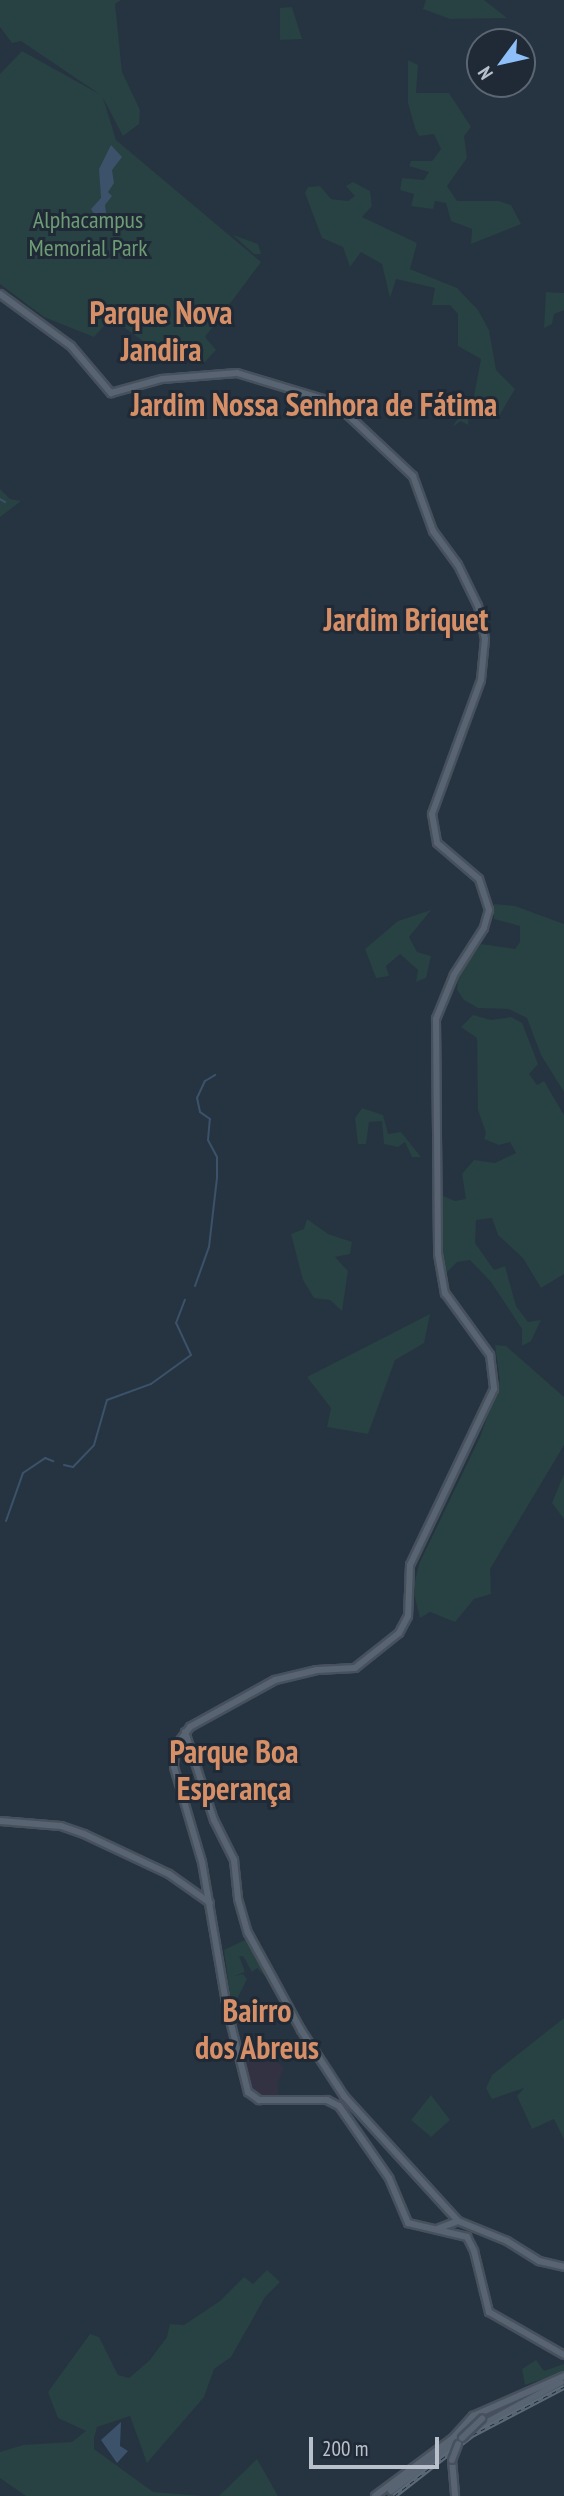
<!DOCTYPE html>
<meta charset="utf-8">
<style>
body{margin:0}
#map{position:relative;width:564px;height:2496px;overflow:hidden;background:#263441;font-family:"PT Sans Narrow",sans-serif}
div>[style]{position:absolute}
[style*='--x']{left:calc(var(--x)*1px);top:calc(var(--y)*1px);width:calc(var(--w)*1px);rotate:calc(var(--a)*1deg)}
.medical>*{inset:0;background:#333242}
.green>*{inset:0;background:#284142}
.water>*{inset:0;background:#3b526a}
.stream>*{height:2px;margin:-1px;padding:0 1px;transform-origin:1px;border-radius:1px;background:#3b526a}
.roads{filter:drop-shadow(2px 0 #47515d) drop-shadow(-2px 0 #47515d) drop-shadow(0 2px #47515d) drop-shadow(0 -2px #47515d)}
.major>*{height:6px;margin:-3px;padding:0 3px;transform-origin:3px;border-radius:3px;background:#586471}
.rail>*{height:4.5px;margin-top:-2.25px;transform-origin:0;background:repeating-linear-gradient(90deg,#1f2a36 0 5px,#5c6a78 0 10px);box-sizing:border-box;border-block:2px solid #5c6a78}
.bridges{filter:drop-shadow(2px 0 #47515d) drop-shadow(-2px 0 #47515d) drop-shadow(0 2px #47515d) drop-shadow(0 -2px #47515d)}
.major-bridge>*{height:6px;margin:-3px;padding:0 3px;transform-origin:3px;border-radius:3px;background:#586471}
span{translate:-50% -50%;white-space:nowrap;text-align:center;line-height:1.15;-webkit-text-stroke:6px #1f2a36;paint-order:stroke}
.park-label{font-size:24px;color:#6e9c75}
.district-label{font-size:32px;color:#d68f67;font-weight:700}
.north{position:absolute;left:466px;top:28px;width:70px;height:70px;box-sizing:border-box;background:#1f2a36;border:2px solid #5c6672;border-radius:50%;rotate:237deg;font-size:19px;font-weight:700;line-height:28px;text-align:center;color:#b7c0cb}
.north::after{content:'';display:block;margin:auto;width:24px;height:32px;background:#8ebff9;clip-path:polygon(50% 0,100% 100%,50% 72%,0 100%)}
.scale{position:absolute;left:309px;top:2437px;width:130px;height:32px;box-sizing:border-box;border:4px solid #b7c0cb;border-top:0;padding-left:9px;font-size:21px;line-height:24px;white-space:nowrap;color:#b7c0cb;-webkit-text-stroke:5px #1f2a36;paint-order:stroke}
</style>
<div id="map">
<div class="medical">
<div style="clip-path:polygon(260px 2047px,284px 2068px,278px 2082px,278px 2099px,256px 2094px,250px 2084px,244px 2065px)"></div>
</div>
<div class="green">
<div style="clip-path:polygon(0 0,121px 0,115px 4px,122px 72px,140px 110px,139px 124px,123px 136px,103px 98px,116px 140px,261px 262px,205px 337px,216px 350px,203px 364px,154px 349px,111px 318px,94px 337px,44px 317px,0 284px,0 74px,22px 51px,101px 95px,21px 41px,12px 43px,0 27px)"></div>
<div style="clip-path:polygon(426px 0,484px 0,507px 18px,450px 19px,423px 9px)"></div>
<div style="clip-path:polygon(292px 7px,302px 39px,280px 40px,280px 8px)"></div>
<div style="clip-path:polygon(408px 60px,418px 65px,416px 93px,449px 93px,471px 127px,464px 136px,467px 158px,447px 186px,457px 201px,499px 201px,511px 205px,521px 224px,471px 244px,472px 229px,451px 221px,446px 203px,435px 201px,433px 209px,411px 206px,414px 194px,400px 190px,402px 178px,424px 180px,429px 172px,409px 166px,411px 161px,432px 161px,441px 149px,434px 134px,419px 136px,415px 128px,408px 103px)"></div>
<div style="clip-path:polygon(353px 182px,370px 191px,372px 206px,362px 217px,417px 243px,410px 269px,457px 288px,478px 310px,489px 330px,496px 370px,515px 389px,499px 416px,469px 415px,468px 425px,461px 421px,452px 427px,474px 396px,481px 359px,458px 346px,458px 314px,450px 305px,432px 305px,435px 288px,396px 279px,390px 298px,382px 264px,361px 252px,350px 267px,343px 247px,322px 238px,305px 193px,308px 187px,320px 186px,331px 199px,348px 201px,355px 196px,346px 186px)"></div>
<div style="clip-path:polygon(233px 235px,258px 244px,261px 254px,254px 254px)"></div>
<div style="clip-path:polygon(546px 292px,564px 293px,564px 310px,554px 314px,552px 324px,544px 328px)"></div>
<div style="clip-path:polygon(0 489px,10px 499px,21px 501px,0 517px)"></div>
<div style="clip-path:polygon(494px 904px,515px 906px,564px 924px,564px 1092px,541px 1055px,527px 1018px,509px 1009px,478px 1008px,464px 1000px,457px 990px,458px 977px,481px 944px,515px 949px,520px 942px,520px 926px,494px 919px)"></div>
<div style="clip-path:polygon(431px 910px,409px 937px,417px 952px,431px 956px,426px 978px,416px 982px,418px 970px,400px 954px,386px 966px,389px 976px,376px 978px,365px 949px,398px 921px)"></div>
<div style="clip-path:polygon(473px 1015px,491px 1020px,511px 1017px,522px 1023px,538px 1064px,529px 1074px,537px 1085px,544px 1081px,564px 1115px,564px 1274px,541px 1288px,523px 1258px,498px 1235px,492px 1218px,476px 1220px,475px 1243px,494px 1270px,505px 1266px,516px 1306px,528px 1322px,541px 1320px,531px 1341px,522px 1346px,522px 1329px,491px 1282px,470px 1260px,457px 1262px,444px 1275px,442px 1264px,443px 1196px,455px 1201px,466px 1199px,462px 1174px,474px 1160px,495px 1163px,516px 1153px,510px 1142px,499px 1145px,484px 1139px,486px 1133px,478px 1110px,477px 1038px,461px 1027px)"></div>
<div style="clip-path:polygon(362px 1108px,383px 1115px,388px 1134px,401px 1132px,421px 1157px,412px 1157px,405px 1142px,398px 1147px,384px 1144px,382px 1121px,369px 1122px,366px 1144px,358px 1144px,355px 1118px)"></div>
<div style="clip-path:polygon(307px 1219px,328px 1234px,352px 1242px,350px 1254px,335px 1257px,348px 1271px,342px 1311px,330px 1300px,314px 1298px,303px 1280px,291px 1234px,304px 1229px)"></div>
<div style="clip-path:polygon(430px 1314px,424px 1343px,395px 1360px,368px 1434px,327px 1427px,331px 1408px,307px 1377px)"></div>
<div style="clip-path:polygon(495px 1345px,506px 1346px,564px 1397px,564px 1445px,490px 1569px,491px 1594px,474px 1599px,455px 1622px,430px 1612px,420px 1618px,413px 1590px,419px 1564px,480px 1437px,500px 1381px)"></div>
<div style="clip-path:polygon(564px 1474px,564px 1519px,552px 1503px)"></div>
<div style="clip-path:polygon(247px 1939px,266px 1977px,257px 1968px,252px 1972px,243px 1956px,228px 1958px,239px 1956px,245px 1972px,234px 1976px,243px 1974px,247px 1979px,232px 2009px,224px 1950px)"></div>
<div style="clip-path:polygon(564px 2018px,564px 2139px,554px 2119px,532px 2129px,517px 2096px,524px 2088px,492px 2099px,486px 2088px,492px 2075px)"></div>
<div style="clip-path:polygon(431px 2095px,450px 2120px,431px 2137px,411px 2120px)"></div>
<div style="clip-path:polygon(267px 2270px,280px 2282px,265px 2297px,231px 2357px,214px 2369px,204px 2397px,147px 2463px,130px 2416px,97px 2427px,94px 2438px,94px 2449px,153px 2492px,204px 2496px,26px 2496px,0 2478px,0 2452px,23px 2445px,72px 2442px,86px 2431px,58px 2418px,48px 2392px,90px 2334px,99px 2337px,118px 2375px,129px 2378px,149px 2361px,167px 2337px,170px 2324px,184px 2325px,220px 2301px,244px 2277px,253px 2284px)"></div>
<div style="clip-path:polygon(536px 2360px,544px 2371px,564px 2364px,564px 2372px,525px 2385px,522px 2369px)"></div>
<div style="clip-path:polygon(257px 2459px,278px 2496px,219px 2496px)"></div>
</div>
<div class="water">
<div style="clip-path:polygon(111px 145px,122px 157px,112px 170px,114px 183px,108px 192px,112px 196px,105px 205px,108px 226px,99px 223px,91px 209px,101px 198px,99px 169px)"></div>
<div style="clip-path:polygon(121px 2422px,120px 2446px,128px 2451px,117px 2463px,101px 2440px)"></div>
</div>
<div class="stream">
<div style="--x:0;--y:499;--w:6;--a:31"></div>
<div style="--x:195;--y:1286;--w:41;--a:-70.3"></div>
<div style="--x:209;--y:1247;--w:69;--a:-83.4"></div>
<div style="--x:217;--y:1178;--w:21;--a:-90"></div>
<div style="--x:217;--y:1157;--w:19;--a:-118"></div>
<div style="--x:208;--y:1140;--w:21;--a:-85"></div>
<div style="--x:210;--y:1119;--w:12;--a:-145"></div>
<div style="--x:200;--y:1112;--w:14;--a:-102"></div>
<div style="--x:197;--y:1098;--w:19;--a:-65"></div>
<div style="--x:205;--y:1081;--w:12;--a:-31"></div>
<div style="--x:64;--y:1465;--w:9;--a:13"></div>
<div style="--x:73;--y:1467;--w:30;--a:-46"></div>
<div style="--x:94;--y:1445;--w:47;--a:-73.9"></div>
<div style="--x:107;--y:1400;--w:47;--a:-20"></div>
<div style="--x:151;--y:1384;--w:49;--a:-35.9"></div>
<div style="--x:191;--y:1355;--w:35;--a:-115"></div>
<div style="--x:176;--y:1323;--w:25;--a:-69"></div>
<div style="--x:6;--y:1521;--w:51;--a:-70.5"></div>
<div style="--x:23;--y:1473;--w:27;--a:-34"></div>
<div style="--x:45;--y:1458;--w:9;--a:21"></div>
</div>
<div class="roads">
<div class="major">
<div style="--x:0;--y:294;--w:88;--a:36.2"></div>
<div style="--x:71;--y:346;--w:62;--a:49.6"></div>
<div style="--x:111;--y:393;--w:53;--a:-15.4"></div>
<div style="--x:162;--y:379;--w:75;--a:-4.6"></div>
<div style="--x:237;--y:373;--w:90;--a:16.8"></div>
<div style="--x:323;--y:399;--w:31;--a:33"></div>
<div style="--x:349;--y:416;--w:88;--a:43.2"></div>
<div style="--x:413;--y:476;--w:59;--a:70"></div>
<div style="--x:433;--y:531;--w:42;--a:53.7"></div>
<div style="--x:458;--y:565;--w:46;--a:64"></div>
<div style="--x:478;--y:606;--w:34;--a:78"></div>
<div style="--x:485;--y:639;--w:41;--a:95.6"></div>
<div style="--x:481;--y:680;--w:143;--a:110.1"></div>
<div style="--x:432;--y:814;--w:29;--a:80"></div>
<div style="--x:437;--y:843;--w:55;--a:40.6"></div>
<div style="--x:479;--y:879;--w:33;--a:72"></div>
<div style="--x:489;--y:910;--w:19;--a:106"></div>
<div style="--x:484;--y:928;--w:56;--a:122.6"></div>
<div style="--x:454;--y:975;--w:48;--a:112.2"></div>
<div style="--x:436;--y:1019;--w:235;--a:89.5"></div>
<div style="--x:438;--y:1254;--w:40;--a:80"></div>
<div style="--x:445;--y:1293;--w:77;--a:54"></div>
<div style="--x:490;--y:1355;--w:34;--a:83"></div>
<div style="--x:494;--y:1389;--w:195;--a:115.5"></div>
<div style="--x:410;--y:1565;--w:51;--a:92.2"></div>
<div style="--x:408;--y:1616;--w:19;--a:118"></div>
<div style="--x:399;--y:1633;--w:56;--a:141.5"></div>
<div style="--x:355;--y:1668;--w:38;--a:177"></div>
<div style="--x:317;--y:1670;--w:43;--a:166.6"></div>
<div style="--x:275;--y:1680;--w:97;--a:151.1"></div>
<div style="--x:190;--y:1727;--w:25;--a:127"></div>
<div style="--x:175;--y:1747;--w:20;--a:93"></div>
<div style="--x:174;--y:1767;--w:99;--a:73.6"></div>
<div style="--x:202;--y:1862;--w:148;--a:80.3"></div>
<div style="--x:227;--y:2008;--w:87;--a:76"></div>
<div style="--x:248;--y:2092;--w:14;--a:36"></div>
<div style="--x:259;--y:2100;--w:68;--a:0"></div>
<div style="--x:327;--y:2100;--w:13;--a:27"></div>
<div style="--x:339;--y:2106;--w:88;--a:55.2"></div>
<div style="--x:389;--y:2178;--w:49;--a:67.1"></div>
<div style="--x:408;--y:2223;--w:61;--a:13.3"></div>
<div style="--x:467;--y:2237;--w:16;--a:63"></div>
<div style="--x:474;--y:2251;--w:63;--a:76.2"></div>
<div style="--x:489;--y:2312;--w:86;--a:29.8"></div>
<div style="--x:185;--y:1732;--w:93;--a:71.8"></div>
<div style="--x:214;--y:1820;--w:45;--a:63.4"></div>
<div style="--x:234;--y:1860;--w:39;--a:84"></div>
<div style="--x:238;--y:1899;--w:35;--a:74"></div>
<div style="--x:248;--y:1933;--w:111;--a:61.3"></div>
<div style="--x:301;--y:2030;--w:79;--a:56.9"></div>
<div style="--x:344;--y:2096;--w:169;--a:47.6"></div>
<div style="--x:458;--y:2221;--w:53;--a:22.2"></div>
<div style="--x:507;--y:2241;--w:38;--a:32"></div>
<div style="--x:539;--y:2261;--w:26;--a:13"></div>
<div style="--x:0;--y:1821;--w:61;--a:4.7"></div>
<div style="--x:61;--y:1826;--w:24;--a:19"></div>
<div style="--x:84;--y:1834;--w:94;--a:25.2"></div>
<div style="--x:169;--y:1874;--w:50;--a:35.3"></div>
<div style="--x:437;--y:2229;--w:22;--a:-21"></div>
<div style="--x:452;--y:2460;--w:36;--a:85"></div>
<div style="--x:391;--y:2491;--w:102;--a:-36.6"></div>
<div style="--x:473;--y:2430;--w:100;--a:-28.6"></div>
<div style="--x:375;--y:2496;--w:97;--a:-36.6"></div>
<div style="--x:453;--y:2438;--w:30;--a:-48"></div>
<div style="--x:473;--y:2416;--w:99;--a:-23.7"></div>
</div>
</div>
<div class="rail">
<div style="--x:394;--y:2496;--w:99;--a:-38"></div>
<div style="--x:472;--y:2435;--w:104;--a:-27.6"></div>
</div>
<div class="bridges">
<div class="major-bridge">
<div style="--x:462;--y:2438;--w:28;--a:-44"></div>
<div style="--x:452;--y:2460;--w:17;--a:-69"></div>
</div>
</div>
<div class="park-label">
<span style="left:88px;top:234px">Alphacampus<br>Memorial Park</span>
</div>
<div class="district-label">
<span style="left:161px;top:331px">Parque Nova<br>Jandira</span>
<span style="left:314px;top:404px">Jardim Nossa Senhora de Fátima</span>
<span style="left:406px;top:619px">Jardim Briquet</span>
<span style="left:234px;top:1770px">Parque Boa<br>Esperança</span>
<span style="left:257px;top:2029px">Bairro<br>dos Abreus</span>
</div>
<div class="north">N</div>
<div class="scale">200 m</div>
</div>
